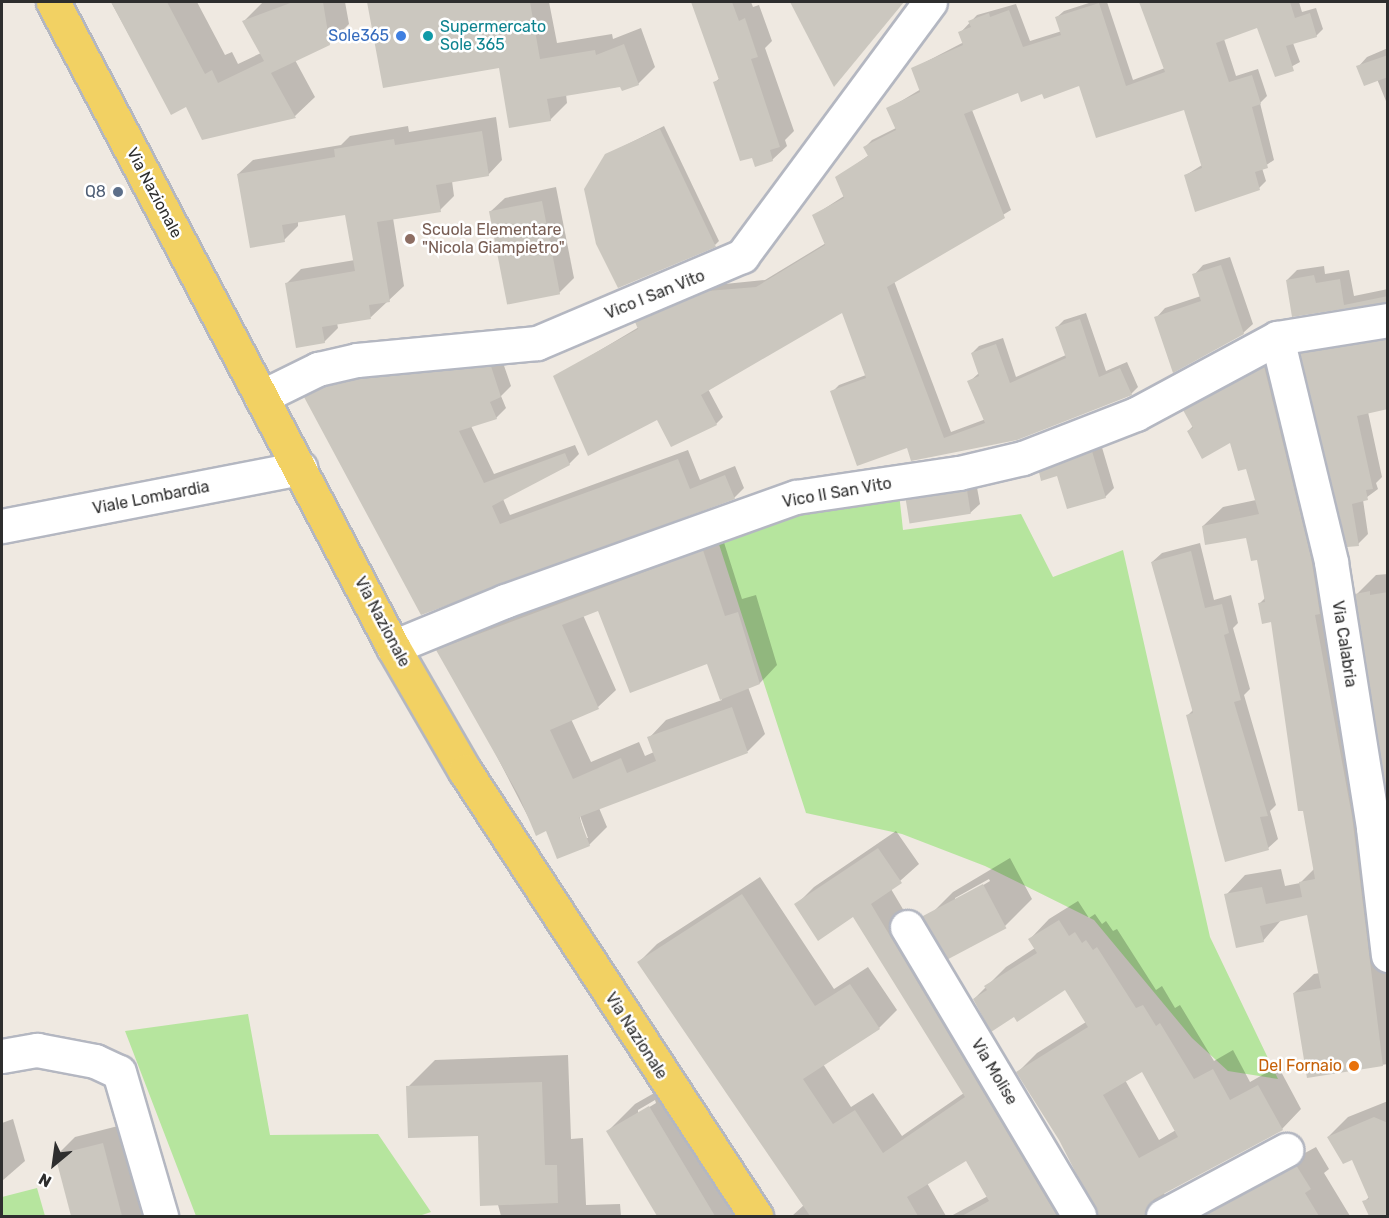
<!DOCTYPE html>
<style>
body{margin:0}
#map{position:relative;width:1389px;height:1218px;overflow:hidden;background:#efe9e1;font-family:Rubik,sans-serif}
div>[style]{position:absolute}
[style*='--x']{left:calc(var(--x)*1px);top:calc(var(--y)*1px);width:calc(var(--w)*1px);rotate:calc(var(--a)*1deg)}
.green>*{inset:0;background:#b6e59e}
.shadow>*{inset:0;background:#0003}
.building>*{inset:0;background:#cbc7bf;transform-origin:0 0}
.roads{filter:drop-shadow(2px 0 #b4b7c1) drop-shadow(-2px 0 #b4b7c1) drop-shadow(0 2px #b4b7c1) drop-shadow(0 -2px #b4b7c1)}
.minor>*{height:33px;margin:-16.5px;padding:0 16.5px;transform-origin:16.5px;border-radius:16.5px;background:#fff}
.major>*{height:33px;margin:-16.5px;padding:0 16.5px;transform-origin:16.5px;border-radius:16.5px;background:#f2d163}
.dots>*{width:16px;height:16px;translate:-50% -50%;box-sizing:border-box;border:3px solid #fff;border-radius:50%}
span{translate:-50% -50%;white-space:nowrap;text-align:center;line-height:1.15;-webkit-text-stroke:5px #fff;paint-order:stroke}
.culture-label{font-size:16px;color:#0d838f}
.left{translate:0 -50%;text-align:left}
.shop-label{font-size:16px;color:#366cbe}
.right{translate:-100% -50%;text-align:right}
.service-label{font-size:16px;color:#4e5e75}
.street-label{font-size:16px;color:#2e2e2e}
.education-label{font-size:16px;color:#785e54}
.food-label{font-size:16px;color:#c56008}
.frame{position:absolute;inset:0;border:3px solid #2e2e2e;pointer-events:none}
.north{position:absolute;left:24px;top:1134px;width:60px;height:60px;-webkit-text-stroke:4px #fff;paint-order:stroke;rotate:209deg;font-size:16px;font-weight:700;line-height:24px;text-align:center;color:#2e2e2e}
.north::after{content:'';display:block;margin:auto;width:21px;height:27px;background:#2e2e2e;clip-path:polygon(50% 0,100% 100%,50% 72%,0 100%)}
</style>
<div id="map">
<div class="green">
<div style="clip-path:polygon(899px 493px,903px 530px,1021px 514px,1053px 577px,1123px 550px,1210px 937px,1278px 1079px,1228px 1071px,1192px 1038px,1094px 920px,985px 866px,902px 834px,806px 813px,715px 532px,800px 504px)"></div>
<div style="clip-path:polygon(248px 1014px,270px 1135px,378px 1134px,431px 1212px,419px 1216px,196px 1216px,125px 1031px)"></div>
<div style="clip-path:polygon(37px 1188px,45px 1216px,2px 1216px,2px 1197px)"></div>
</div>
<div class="shadow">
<div style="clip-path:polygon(111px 2px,197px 2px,225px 55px,232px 52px,238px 64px,261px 53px,244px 21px,263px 2px,345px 2px,349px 24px,329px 44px,295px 60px,315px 97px,295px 116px,203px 139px,187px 105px,172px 113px)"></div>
<div style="clip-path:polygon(370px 2px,549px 2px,557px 43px,612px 34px,613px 39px,641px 28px,655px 67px,638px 84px,566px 94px,567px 103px,550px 120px,500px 67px,384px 87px)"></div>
<div style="clip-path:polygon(693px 2px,751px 2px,753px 7px,759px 5px,772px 41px,765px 48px,794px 131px,785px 140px,787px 146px,772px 160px,715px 82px,720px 78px)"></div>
<div style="clip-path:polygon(792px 2px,903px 2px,835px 84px)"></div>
<div style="clip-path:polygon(1092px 2px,1107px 2px,1133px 80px,1165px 68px,1141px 2px,1299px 2px,1302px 12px,1316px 8px,1323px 29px,1316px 36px,1293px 43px,1300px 62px,1276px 75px,1258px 26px,1224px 39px,1236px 76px,1258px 69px,1267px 96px,1260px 103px,1274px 160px,1262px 168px,1266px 181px,1259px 188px,1186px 175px,1202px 165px,1185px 108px,1080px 84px,1043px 92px,1019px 91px,972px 110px,1011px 210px,894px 281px,951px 432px,986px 419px,969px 382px,979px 373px,972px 353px,979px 346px,1003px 338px,1016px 377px,1066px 355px,1057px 327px,1064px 320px,1086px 313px,1106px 371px,1127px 362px,1138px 387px,1131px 394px,912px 459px,908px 446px,832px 392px,839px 385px,866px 375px,843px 311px,708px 389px,723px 417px,716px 424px,658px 418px,555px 377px,639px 327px,637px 322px,643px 315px,715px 285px,765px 280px,826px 243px,813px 216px,844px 196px,837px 178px,869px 155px,865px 147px,872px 140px,896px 128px,888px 109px,921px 89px,912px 69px,964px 42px,960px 33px,977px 15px,1016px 4px,1030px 41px,1062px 31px,1057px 17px,1064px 11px)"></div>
<div style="clip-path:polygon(1388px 48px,1388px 106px,1377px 79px,1358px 67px,1367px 57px)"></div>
<div style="clip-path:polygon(496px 117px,502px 160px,488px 175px,452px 181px,454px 196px,440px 210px,393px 218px,404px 286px,371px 317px,337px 323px,338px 328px,324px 342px,287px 283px,301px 269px,355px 260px,347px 213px,298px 221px,298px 226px,284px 240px,238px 174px,253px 160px,341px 145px,350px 136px,408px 126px,409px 132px)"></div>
<div style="clip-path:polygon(664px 126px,719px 241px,715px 245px,606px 155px)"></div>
<div style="clip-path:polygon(556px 187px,574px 278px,560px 292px,509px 302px,490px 212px,505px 198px)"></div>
<div style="clip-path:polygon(1230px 257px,1253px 324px,1243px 333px,1156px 318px,1165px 308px,1201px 296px,1194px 275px,1203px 265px)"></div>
<div style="clip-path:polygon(1324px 266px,1325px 274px,1349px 270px,1354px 296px,1388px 289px,1388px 301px,1293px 315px,1287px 280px,1297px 270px)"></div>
<div style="clip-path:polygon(1388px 331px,1388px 408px,1368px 412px,1382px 477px,1376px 483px,1378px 489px,1363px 500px,1368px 534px,1358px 544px,1302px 354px,1312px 344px)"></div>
<div style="clip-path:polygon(1284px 348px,1388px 924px,1388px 1064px,1308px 1076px,1294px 993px,1314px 974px,1320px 973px,1308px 914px,1282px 919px,1263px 941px,1226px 895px,1245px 875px,1281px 869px,1285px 886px,1300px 883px,1314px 869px,1272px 621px,1260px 603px,1265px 598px,1258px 558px,1248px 536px,1203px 526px,1223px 507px,1256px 500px,1247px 467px,1231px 441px,1188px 431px,1193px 426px,1185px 410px,1204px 391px)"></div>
<div style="clip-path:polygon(501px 357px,511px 386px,501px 396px,506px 408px,496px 418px,471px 426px,494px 474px,575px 445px,579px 454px,569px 464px,503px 499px,510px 515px,688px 450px,700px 480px,735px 466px,744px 488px,734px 498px,498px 582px,306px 397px,336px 377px)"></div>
<div style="clip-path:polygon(1101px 444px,1114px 488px,1105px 497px,1059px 474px,1040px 472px,1049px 464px)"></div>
<div style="clip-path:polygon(976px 482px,980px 504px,970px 513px,908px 500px,917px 491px)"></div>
<div style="clip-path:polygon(evenodd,721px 533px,742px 599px,756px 595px,777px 665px,760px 683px,748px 687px,765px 734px,748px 751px,599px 808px,607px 827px,589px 845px,547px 829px,537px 834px,446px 658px,438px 650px,455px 632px,721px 533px,599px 609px,708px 662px,722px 700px,666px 720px,649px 738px,654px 752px,645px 756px,639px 742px,591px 762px,571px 719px,598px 707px,616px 690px,583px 615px,599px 609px,721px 533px,578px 810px,588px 838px,585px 838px,578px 810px)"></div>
<div style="clip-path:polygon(1200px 543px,1214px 600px,1231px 595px,1238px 623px,1233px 628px,1250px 689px,1244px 695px,1276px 805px,1270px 811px,1278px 839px,1268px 848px,1188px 715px,1193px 710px,1152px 562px,1162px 553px)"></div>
<div style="clip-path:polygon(1388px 574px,1388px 798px,1357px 594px,1376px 575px)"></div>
<div style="clip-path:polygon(896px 831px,919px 864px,891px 889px,1085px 1216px,951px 1216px,988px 1196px,967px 1159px,927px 1183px,946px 1216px,792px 1216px,804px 1205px,639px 962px,657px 944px,760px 877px,834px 989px,868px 967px,897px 1010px,879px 1028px,823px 1064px,851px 1107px,873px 1093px,902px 1136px,964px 1093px,853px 915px,796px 905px,814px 887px)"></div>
<div style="clip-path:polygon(evenodd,1010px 858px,1032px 899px,1005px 926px,941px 945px,926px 919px,953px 892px,1010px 858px,989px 879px,990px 881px,955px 902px,955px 898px,989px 879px)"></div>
<div style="clip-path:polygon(evenodd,1078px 901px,1089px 918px,1095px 914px,1102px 924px,1106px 921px,1113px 931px,1117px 929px,1156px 990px,1162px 986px,1175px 1008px,1180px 1005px,1214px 1061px,1233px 1050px,1250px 1082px,1278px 1066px,1301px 1109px,1282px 1129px,1164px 1192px,1166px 1206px,1193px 1214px,1316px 1147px,1329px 1169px,1324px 1173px,1350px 1216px,1099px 1216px,1060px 1139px,1018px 1072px,1037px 1053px,1086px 1022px,1065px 988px,1015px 1015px,974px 999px,1006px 967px,1035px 948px,1030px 939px,1049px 919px,1078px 901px,1143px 1070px,1176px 1130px,1159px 1140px,1125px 1080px,1143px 1070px)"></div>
<div style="clip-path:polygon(568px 1055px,571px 1139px,583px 1138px,586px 1205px,620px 1204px,621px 1216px,501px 1216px,479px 1134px,408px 1087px,435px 1060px)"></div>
<div style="clip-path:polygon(evenodd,677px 1080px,758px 1216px,658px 1216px,608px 1131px,635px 1104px,677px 1080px,655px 1100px,656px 1103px,638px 1114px,638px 1110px,655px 1100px)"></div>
<div style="clip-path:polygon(1388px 1101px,1388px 1216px,1371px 1216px,1364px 1202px,1369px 1197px,1353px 1158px,1328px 1137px,1348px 1117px)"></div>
<div style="clip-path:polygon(13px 1119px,25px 1161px,2px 1181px,2px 1123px)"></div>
<div style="clip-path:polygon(122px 1125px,145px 1216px,72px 1216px,56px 1156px,75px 1137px)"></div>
</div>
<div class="building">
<div style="clip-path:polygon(111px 2px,167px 2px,205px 74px,212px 70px,218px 83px,264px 61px,242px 21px,293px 2px,323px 2px,330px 45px,271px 73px,296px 118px,202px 140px,186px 107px,171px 115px)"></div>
<div style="clip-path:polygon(367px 2px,530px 2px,540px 59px,595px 50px,596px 55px,624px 44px,639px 85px,622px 91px,620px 87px,547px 99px,551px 121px,509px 128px,499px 68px,383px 88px)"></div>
<div style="clip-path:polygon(691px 2px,732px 2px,739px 21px,745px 18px,758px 57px,751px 59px,780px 147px,770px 150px,773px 161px,755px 167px,752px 158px,740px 161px,713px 82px,719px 80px)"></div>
<div style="clip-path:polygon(790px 2px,904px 2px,834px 87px)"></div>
<div style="clip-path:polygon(1139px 2px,1290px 2px,1295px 18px,1310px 13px,1317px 37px,1286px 46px,1294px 71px,1275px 77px,1257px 28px,1216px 43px,1229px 82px,1252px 75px,1261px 104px,1252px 107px,1268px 168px,1255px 172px,1260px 190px,1195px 212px,1184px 175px,1202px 168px,1184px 110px,1096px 138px,1079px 86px,1044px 99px,1042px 94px,1021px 102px,1018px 93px,964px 114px,1005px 218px,887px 287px,944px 438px,985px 423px,967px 381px,979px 376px,971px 353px,996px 344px,1010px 383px,1066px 358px,1055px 327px,1080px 319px,1099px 377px,1120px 368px,1132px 395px,1017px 440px,911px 461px,907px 448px,857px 466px,830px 391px,866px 378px,842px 313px,701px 395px,717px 425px,671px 447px,657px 420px,588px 456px,553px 376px,638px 329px,635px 322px,707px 291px,756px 287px,825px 245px,812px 215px,844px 198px,835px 177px,868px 156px,863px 147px,896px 130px,886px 108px,920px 92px,911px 68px,963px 45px,958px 32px,971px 27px,968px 21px,989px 13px,990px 17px,1009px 10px,1023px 47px,1061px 35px,1055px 17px,1099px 3px,1126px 86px,1165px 72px)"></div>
<div style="clip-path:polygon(1388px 55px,1388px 77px,1364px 86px,1356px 66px)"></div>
<div style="clip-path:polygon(660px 129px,716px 247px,618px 288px,596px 244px,584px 189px,605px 154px)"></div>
<div style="clip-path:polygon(482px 131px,489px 176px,436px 185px,441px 212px,377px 222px,390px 302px,369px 305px,371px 319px,322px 327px,325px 343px,296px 348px,285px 283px,355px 271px,345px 215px,282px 225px,285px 242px,250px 248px,237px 174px,335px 157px,334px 149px,394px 139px,395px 145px)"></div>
<div style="left:542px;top:201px;width:95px;height:54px;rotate:79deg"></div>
<div style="clip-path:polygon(1221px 265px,1244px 334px,1173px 373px,1154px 317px,1201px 301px,1192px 274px)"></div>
<div style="clip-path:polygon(1314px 275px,1316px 283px,1340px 279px,1344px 305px,1388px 296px,1388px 302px,1292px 317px,1286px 280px)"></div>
<div style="clip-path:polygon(1388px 339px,1388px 409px,1357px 416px,1373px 489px,1366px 490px,1368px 500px,1352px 504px,1359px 546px,1347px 547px,1300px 353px)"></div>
<div style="clip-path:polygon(491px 366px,501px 397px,490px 402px,497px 419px,459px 431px,484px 483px,565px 453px,570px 465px,492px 506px,500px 524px,678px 459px,690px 489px,725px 475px,735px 499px,421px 615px,304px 397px,324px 387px,360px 379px)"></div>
<div style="clip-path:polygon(1264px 366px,1311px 557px,1320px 614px,1315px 615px,1352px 816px,1383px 1066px,1307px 1078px,1293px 993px,1321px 988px,1307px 915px,1260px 926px,1264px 942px,1236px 948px,1224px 894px,1262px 887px,1266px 904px,1302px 897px,1299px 882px,1315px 879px,1303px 811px,1298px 811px,1271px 622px,1262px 624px,1258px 603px,1265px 602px,1257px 560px,1251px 561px,1246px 538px,1205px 545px,1202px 526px,1259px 514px,1246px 469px,1238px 471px,1230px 443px,1202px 459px,1187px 431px,1193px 428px,1183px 410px)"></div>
<div style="clip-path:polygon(1092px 451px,1106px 498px,1067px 509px,1057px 476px,1041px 481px,1039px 472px)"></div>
<div style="left:967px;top:490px;width:24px;height:62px;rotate:81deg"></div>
<div style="clip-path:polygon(703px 550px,725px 616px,738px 612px,760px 684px,720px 700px,707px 664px,630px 693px,598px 611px,562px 625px,599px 709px,550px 730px,573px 779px,621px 758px,627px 773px,656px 761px,647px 737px,732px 707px,748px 753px,579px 817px,590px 846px,557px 859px,546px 831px,536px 836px,519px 796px,436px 650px)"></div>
<div style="clip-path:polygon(1191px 551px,1205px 608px,1222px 604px,1229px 633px,1224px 635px,1241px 700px,1234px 702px,1268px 816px,1260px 817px,1269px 850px,1225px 862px,1186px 715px,1193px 713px,1151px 562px)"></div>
<div style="clip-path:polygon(1370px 591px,1370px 595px,1388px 592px,1388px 800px,1355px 594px)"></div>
<div style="clip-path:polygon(878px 848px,902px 883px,871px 904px,1057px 1216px,962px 1216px,989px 1201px,966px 1161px,907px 1197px,918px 1216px,810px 1216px,637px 962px,742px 894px,815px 1006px,850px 984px,880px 1029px,803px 1079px,833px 1124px,855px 1110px,883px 1153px,965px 1097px,853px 917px,818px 941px,794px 904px)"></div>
<div style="left:983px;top:884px;width:50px;height:69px;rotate:62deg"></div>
<div style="clip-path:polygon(evenodd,1059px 920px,1069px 936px,1075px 932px,1082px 943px,1086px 940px,1093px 950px,1097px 947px,1136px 1008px,1143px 1005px,1156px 1026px,1160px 1023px,1194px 1079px,1213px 1069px,1230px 1100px,1258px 1085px,1283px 1130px,1154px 1199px,1144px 1216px,1098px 1216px,1059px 1140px,1016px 1072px,1088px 1027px,1065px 990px,1017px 1022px,1014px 1017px,991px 1032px,973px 999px,987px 990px,984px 986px,1037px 953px,1028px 939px,1059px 920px,1142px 1072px,1178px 1137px,1139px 1158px,1103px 1095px,1142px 1072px)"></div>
<div style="clip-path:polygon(542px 1082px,545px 1165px,557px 1165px,558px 1203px,480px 1206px,478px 1136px,408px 1138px,406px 1086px)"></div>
<div style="clip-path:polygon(649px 1106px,715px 1216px,657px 1216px,606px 1131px)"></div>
<div style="clip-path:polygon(1374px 1117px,1388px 1123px,1388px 1216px,1369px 1216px,1362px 1201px,1369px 1199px,1352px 1160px,1343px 1164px,1327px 1137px)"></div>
<div style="clip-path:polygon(103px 1143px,122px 1216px,71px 1216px,55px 1155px)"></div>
<div style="clip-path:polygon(1296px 1165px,1311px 1189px,1305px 1193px,1319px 1216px,1202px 1216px)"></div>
</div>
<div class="roads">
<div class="minor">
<div style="--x:1277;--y:338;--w:230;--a:76.4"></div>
<div style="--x:1331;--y:562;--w:269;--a:81"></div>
<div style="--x:1373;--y:828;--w:128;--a:83.3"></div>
<div style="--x:261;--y:397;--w:64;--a:-26.2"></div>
<div style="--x:318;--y:369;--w:40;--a:-13"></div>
<div style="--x:357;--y:360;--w:181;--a:-5.4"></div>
<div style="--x:537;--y:343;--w:223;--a:-23"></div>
<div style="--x:742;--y:256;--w:316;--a:-53.5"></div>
<div style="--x:2;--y:526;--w:304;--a:-11"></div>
<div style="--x:393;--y:647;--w:121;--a:-22.3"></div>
<div style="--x:505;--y:601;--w:309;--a:-19.7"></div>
<div style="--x:796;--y:497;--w:165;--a:-8.4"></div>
<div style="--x:959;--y:473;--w:66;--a:-13.2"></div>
<div style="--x:1023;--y:458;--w:121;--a:-21.3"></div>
<div style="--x:1136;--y:414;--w:160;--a:-28.3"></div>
<div style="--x:1277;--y:338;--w:112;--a:-9.2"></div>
<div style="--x:907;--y:927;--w:336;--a:59.2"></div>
<div style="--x:2;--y:1056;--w:36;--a:-10"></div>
<div style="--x:37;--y:1050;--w:59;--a:10.7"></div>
<div style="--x:95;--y:1061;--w:26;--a:25"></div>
<div style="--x:119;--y:1072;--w:150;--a:73.7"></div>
<div style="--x:1163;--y:1216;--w:140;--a:-28.2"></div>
</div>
<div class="major">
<div style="--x:53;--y:2;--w:729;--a:62.2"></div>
<div style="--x:393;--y:647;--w:143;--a:59.9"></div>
<div style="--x:465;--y:771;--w:532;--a:56.82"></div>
</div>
</div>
<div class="dots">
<div style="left:401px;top:36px;background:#3f7fe0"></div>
<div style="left:428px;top:36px;background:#0f9aa8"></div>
<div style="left:118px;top:192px;background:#5c6f8a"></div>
<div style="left:410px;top:239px;background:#8d6e63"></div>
<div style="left:1354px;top:1066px;background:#e8710a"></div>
</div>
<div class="culture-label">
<span class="left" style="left:440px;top:36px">Supermercato<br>Sole 365</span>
</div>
<div class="shop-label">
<span class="right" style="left:389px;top:36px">Sole365</span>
</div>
<div class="service-label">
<span class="right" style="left:106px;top:192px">Q8</span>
</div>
<div class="street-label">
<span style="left:154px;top:193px;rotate:62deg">Via Nazionale</span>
<span style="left:655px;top:295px;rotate:-22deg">Vico I San Vito</span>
<span style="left:837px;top:493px;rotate:-10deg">Vico II San Vito</span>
<span style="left:151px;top:498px;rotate:-11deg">Viale Lombardia</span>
<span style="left:382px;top:622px;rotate:62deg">Via Nazionale</span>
<span style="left:1344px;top:644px;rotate:81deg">Via Calabria</span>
<span style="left:636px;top:1036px;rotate:57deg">Via Nazionale</span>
<span style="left:994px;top:1072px;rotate:59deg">Via Molise</span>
</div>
<div class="education-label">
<span class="left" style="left:422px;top:239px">Scuola Elementare<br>"Nicola Giampietro"</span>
</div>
<div class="food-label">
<span class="right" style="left:1342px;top:1066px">Del Fornaio</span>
</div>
<div class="frame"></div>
<div class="north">N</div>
</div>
